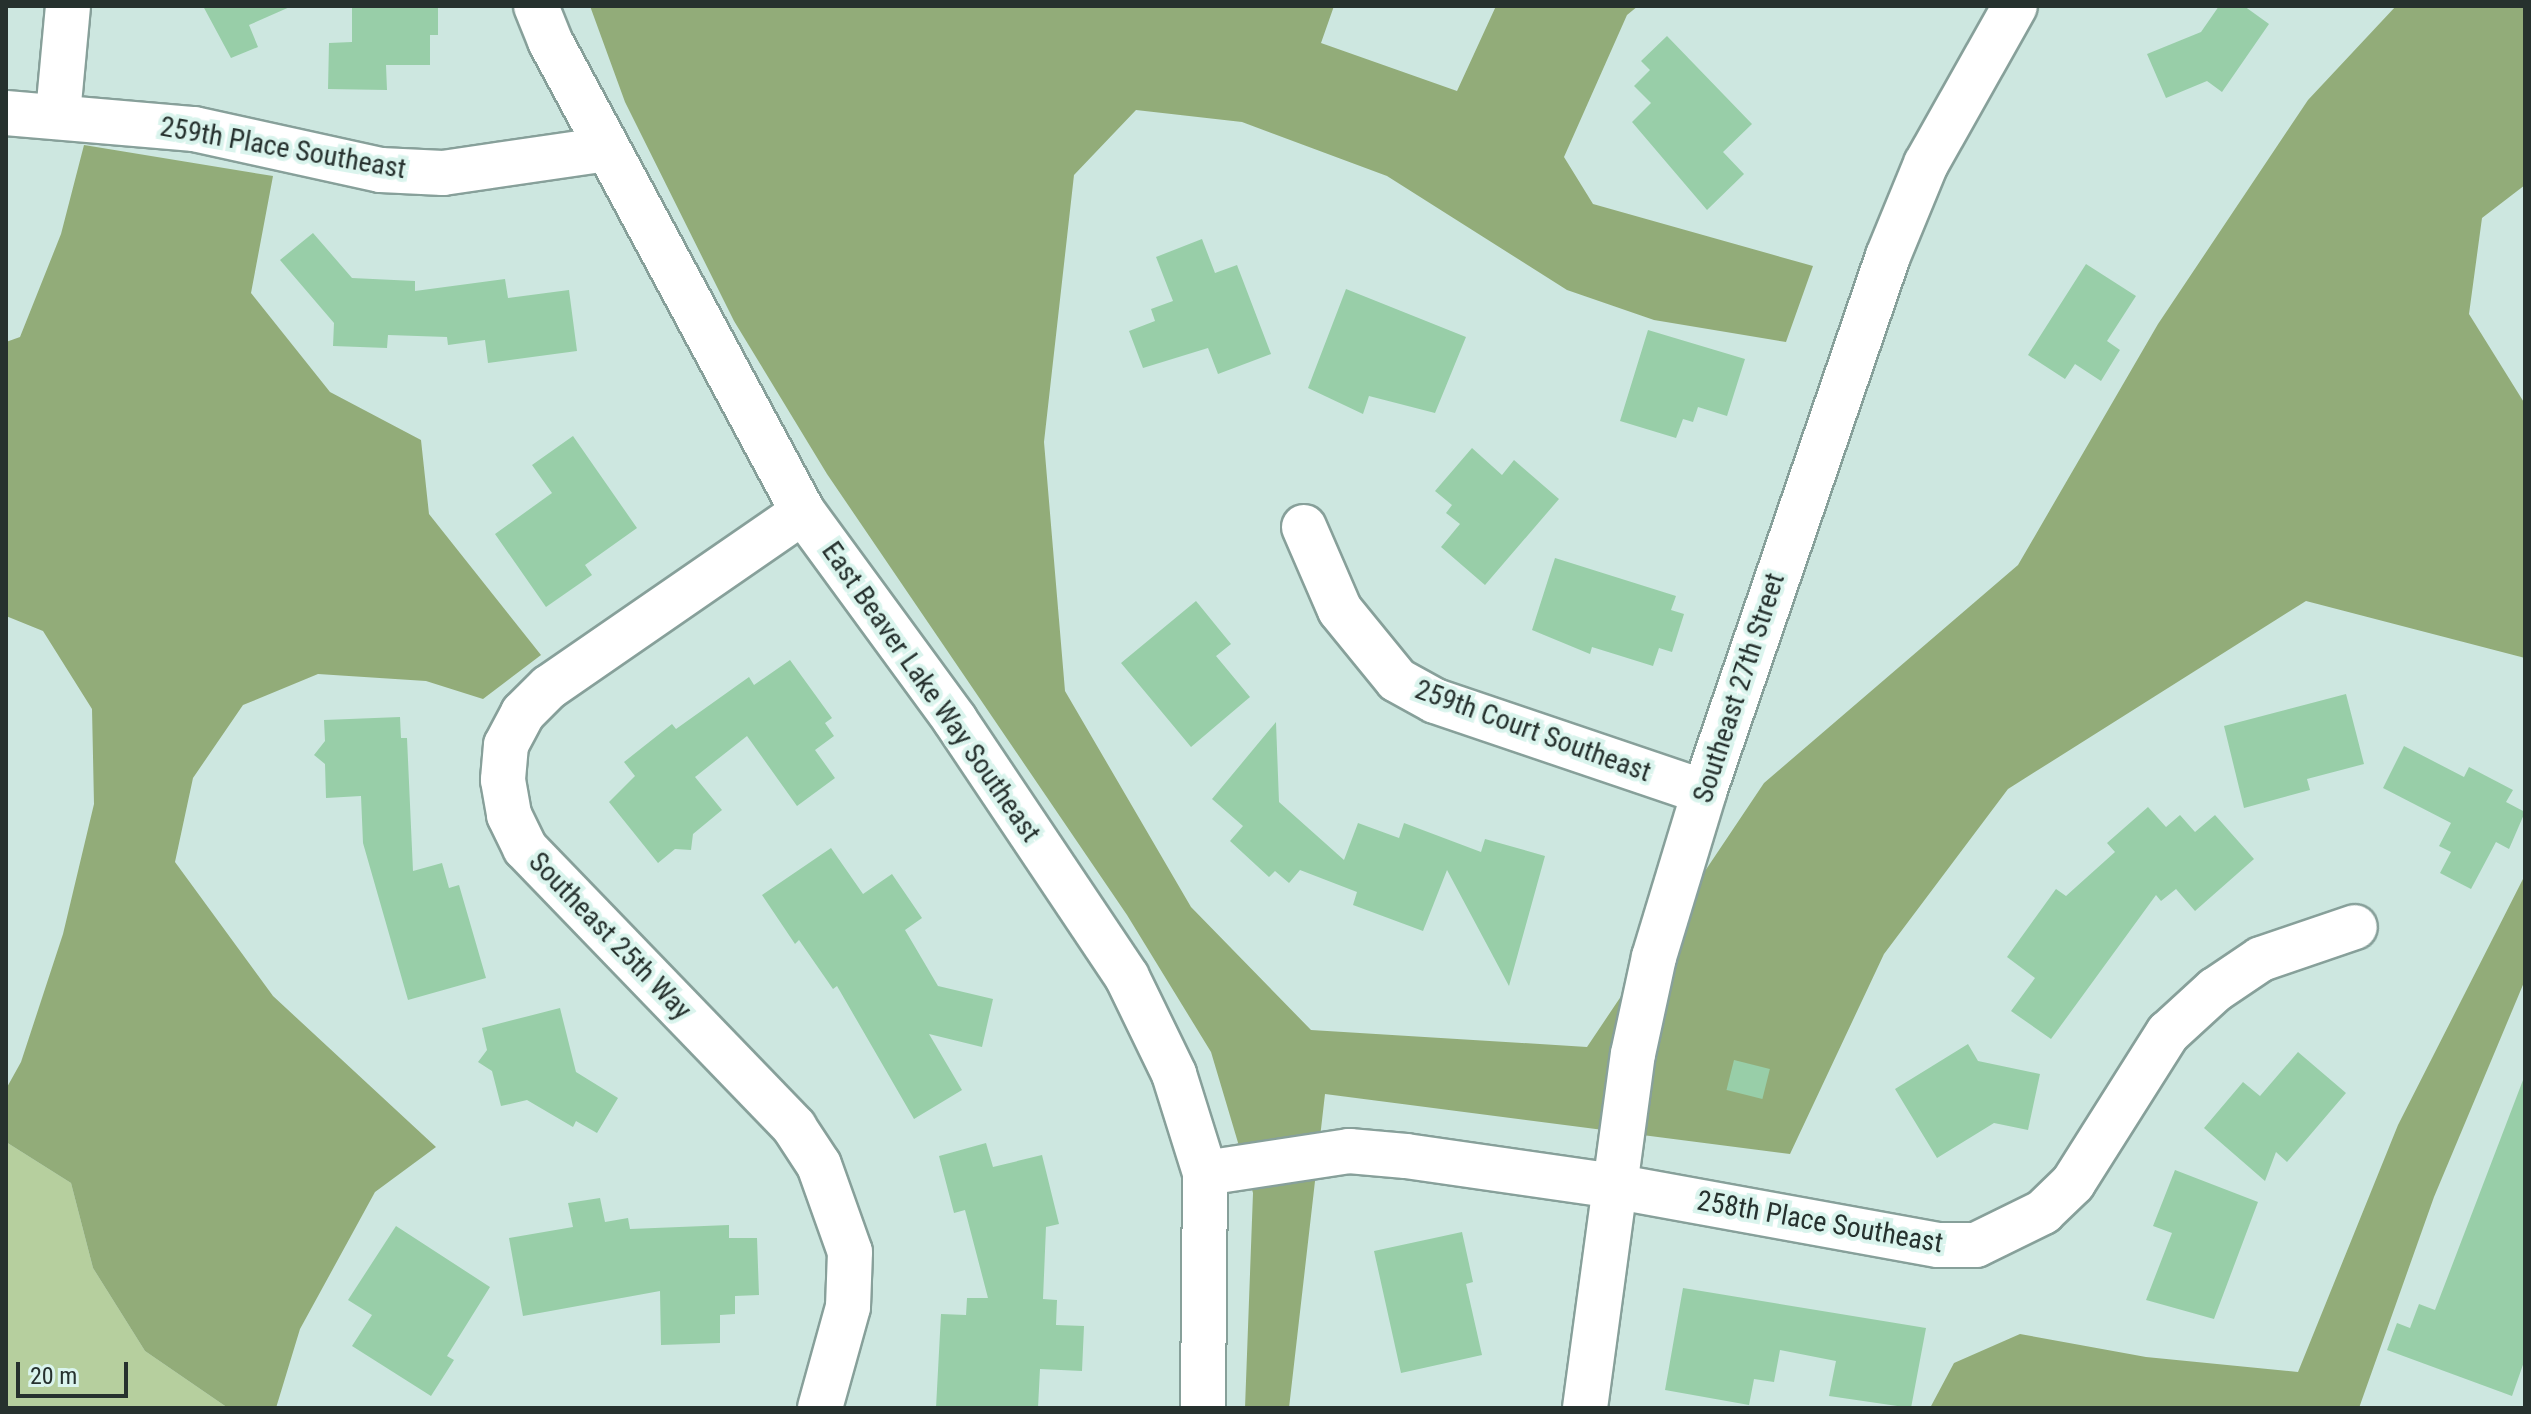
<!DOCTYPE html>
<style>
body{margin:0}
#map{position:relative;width:2531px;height:1414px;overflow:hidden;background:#cde7e0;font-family:"Roboto Condensed",sans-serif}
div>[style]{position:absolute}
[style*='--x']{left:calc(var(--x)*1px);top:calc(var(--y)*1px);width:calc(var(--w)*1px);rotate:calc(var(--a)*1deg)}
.green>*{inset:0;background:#b6cf9e}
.forest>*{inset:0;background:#92ac79}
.building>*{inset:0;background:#98cea8;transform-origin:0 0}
.roads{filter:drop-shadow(2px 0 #87a09a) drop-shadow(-2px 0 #87a09a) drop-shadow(0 2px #87a09a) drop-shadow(0 -2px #87a09a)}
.minor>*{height:44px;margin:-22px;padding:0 22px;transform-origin:22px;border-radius:22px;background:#fff}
span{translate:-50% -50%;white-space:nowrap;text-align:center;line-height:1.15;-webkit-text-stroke:8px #daf4ed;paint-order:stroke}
.street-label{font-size:28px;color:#26312e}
.frame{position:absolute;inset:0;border:8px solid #26312e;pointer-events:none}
.scale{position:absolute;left:16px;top:1362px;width:112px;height:36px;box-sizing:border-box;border:4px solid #26312e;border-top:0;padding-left:10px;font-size:24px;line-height:28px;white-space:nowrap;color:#26312e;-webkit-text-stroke:6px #daf4ed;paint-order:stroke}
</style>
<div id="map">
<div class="green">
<div style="clip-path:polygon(6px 1142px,71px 1183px,93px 1268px,145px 1351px,228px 1408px,6px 1408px)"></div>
</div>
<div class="forest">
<div style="clip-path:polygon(590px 6px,1334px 6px,1321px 43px,1457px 91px,1496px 6px,1638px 6px,1627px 15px,1564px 157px,1593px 204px,1813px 266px,1786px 342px,1654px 320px,1567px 290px,1387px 176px,1242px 122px,1136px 110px,1074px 175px,1044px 442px,1065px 691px,1191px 907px,1311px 1030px,1587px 1047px,1764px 783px,2018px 565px,2158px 324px,2308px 100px,2396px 6px,2525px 6px,2525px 185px,2482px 218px,2469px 314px,2525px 404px,2525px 658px,2306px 601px,2008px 789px,1884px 954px,1790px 1154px,1325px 1094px,1289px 1408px,1245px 1408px,1253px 1193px,1211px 1052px,1127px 915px,827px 474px,734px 321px,625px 102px)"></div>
<div style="clip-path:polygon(84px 145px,273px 176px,251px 293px,330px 392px,421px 440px,429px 514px,541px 655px,483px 699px,426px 681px,318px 674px,243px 705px,193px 778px,175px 862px,273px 996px,436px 1147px,375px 1192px,300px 1329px,276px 1408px,228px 1408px,145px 1351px,93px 1268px,71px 1183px,6px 1142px,6px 1089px,21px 1062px,63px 934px,94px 804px,92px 709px,43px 631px,6px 616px,6px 342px,20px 337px,61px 234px)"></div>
<div style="clip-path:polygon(2525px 875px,2525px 980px,2434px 1197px,2359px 1408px,1930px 1408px,1954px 1363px,2020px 1334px,2146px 1357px,2298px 1372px,2398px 1125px)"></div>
</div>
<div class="building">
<div style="clip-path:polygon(203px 6px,292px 6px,249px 25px,258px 47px,231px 58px)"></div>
<div style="clip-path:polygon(352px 6px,438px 6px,438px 35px,430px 35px,430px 65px,386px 65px,387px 90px,328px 89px,329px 43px,352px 42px)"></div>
<div style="clip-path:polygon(2219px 6px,2244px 6px,2269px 24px,2222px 92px,2207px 81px,2166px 98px,2147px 54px,2201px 32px)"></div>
<div style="clip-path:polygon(1667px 36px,1752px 124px,1723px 152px,1744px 174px,1707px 210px,1632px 122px,1651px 103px,1634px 86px,1650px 70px,1641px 61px)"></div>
<div style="clip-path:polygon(313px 233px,352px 278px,415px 281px,415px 291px,505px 279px,508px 298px,569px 290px,577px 351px,488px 363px,485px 340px,448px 345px,447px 337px,388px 335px,387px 348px,333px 346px,334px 323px,280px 260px)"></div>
<div style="clip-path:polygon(1202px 239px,1215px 273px,1237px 265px,1271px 354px,1218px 374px,1208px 348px,1143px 368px,1129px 331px,1155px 321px,1151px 309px,1173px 301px,1156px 257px)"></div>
<div style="clip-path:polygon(2086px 264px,2136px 296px,2107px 341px,2120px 350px,2101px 381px,2075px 364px,2065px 379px,2028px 355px)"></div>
<div style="clip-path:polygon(1346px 289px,1466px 337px,1435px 413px,1369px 396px,1363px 414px,1308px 388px)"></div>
<div style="clip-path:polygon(1648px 330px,1745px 359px,1727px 416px,1698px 407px,1693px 422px,1683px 419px,1676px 438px,1620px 421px)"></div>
<div style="clip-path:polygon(573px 436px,637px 528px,585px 565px,592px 575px,546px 607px,495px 534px,552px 493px,532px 465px)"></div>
<div style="clip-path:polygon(1472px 448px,1502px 475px,1514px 460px,1559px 499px,1485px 585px,1441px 547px,1460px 524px,1446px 513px,1452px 505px,1435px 491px)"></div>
<div style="clip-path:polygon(1555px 558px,1676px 596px,1671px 610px,1684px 614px,1672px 652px,1659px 648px,1653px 666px,1592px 647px,1590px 654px,1532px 630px)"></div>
<div style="clip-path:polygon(1196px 601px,1231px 644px,1216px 656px,1250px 697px,1191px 747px,1121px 663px)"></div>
<div style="clip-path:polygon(790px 660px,832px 718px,825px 723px,834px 736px,815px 750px,835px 778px,797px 806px,747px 736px,695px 777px,722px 810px,693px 834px,691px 850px,675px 849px,658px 863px,609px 802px,635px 776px,624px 762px,672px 724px,676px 729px,749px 677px,754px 685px)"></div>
<div style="clip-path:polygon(2346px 694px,2364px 764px,2307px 779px,2310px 790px,2244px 808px,2224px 726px)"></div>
<div style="clip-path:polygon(400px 717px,401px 738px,407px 738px,413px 871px,442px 863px,449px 888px,459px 885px,486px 978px,408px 1000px,363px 843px,361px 796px,326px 798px,325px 764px,314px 755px,325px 741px,324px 720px)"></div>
<div style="clip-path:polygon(1276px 722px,1279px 802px,1344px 860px,1358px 823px,1399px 838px,1404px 823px,1481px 852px,1485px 839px,1545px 856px,1509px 986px,1447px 870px,1423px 931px,1353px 905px,1357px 892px,1300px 870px,1289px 883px,1275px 871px,1269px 877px,1230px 841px,1243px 826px,1212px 799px)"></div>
<div style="clip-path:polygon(2404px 746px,2464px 777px,2469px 767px,2513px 790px,2506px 802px,2525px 812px,2509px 849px,2496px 842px,2471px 889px,2440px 873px,2451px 852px,2439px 846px,2451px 823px,2383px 788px)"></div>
<div style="clip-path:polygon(2148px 807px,2166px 827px,2180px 815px,2195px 832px,2215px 815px,2254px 859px,2195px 911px,2176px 889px,2161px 901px,2156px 895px,2051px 1039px,2011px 1011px,2035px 978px,2007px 957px,2056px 889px,2066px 896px,2115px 852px,2107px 843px)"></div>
<div style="clip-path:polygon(831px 848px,863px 894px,892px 874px,922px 918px,905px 930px,938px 986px,993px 999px,982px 1047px,929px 1034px,962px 1090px,914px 1119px,837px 986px,833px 989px,799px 940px,795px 944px,762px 895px)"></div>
<div style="clip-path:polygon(560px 1008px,576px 1072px,618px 1098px,597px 1133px,576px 1121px,573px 1127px,527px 1100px,501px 1106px,492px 1071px,478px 1062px,487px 1050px,482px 1028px)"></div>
<div style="clip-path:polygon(1968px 1044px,1978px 1061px,2040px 1074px,2028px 1130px,1994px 1123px,1937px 1158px,1895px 1089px)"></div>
<div style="clip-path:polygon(2298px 1052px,2346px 1093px,2287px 1162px,2276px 1152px,2265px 1181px,2204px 1128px,2243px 1082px,2260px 1096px)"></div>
<div style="left:1734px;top:1060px;width:37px;height:31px;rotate:14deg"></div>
<div style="clip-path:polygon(2523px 1080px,2525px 1359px,2512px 1396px,2387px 1350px,2397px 1323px,2410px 1328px,2419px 1304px,2435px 1310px)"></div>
<div style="clip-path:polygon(986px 1143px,993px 1167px,1042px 1155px,1059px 1224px,1046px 1227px,1043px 1299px,1057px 1300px,1056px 1325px,1084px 1326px,1082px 1371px,1040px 1369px,1038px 1408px,936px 1408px,941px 1314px,966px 1315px,967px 1298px,988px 1298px,965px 1210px,954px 1213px,939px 1156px)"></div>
<div style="clip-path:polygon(2175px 1170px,2258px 1202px,2214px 1319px,2146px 1300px,2172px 1233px,2153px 1226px)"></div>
<div style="clip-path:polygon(600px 1198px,605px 1222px,628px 1218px,630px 1229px,729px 1225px,729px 1238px,757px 1238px,759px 1295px,735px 1296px,735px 1314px,720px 1315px,720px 1343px,661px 1345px,660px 1291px,523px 1316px,509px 1238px,573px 1227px,568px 1203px)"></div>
<div style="clip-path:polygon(396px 1226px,490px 1287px,447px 1356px,454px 1360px,431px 1396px,352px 1346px,372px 1315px,348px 1300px)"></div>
<div style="clip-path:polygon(1462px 1232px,1473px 1282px,1466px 1284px,1482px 1355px,1401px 1373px,1374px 1251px)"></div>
<div style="clip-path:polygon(1683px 1288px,1926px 1328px,1911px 1408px,1829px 1396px,1836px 1361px,1780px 1350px,1774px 1382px,1754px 1379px,1749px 1405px,1665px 1390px)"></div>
</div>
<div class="roads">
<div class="minor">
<div style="--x:536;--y:6;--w:38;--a:68"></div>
<div style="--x:550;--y:41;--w:535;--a:61.76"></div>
<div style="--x:803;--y:512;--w:258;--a:53.8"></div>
<div style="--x:955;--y:720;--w:309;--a:56.2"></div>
<div style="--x:1127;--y:977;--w:108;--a:64.1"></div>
<div style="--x:1174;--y:1074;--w:104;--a:72.6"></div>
<div style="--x:1205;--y:1173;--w:235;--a:90.5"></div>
<div style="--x:6;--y:113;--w:189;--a:4.9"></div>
<div style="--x:194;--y:129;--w:191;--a:12.4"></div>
<div style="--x:381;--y:170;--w:62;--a:2.8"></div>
<div style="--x:443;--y:173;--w:166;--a:-8.3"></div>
<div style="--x:58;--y:114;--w:108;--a:-84.7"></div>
<div style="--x:803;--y:512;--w:308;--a:145.4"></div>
<div style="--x:549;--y:687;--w:37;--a:135"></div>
<div style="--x:523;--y:713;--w:36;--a:118"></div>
<div style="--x:506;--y:745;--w:35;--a:95"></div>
<div style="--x:503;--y:780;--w:36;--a:80"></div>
<div style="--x:509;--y:815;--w:37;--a:64"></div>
<div style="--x:525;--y:848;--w:388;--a:46"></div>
<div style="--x:794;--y:1127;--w:45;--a:56.7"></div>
<div style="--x:819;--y:1165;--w:92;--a:70.4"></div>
<div style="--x:850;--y:1252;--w:55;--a:92.1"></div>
<div style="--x:848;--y:1307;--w:105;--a:105.5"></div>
<div style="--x:1304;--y:527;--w:90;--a:66.6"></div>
<div style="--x:1340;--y:610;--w:90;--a:50.8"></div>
<div style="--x:1397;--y:680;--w:43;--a:28.9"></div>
<div style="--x:1435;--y:701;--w:284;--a:18.7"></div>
<div style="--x:1205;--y:1173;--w:146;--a:-8.7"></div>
<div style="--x:1349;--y:1151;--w:57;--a:5"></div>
<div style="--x:1406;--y:1156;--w:209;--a:8.2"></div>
<div style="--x:1613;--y:1186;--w:330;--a:10.3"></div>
<div style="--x:1938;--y:1245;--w:38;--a:0"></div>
<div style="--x:1976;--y:1245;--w:75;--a:-26.2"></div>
<div style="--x:2043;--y:1212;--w:42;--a:-44"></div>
<div style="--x:2073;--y:1183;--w:178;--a:-57.7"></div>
<div style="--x:2168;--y:1033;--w:64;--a:-42.5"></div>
<div style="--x:2215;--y:990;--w:55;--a:-34"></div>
<div style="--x:2261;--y:959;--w:99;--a:-18.8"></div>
<div style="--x:1585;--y:1408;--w:357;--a:-82.3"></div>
<div style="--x:1633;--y:1054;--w:99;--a:-77.8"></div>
<div style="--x:1654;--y:957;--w:172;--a:-73.1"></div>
<div style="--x:1704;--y:792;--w:567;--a:-71.05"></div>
<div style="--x:1888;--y:256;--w:100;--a:-67.6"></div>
<div style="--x:1926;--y:164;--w:181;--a:-60.6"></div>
</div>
</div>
<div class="street-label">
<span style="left:283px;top:148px;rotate:10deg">259th Place Southeast</span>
<span style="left:1739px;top:688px;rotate:-72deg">Southeast 27th Street</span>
<span style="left:931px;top:692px;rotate:55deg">East Beaver Lake Way Southeast</span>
<span style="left:1533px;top:731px;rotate:20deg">259th Court Southeast</span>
<span style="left:610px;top:936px;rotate:46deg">Southeast 25th Way</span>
<span style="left:1820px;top:1222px;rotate:10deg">258th Place Southeast</span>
</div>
<div class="frame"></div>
<div class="scale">20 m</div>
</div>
